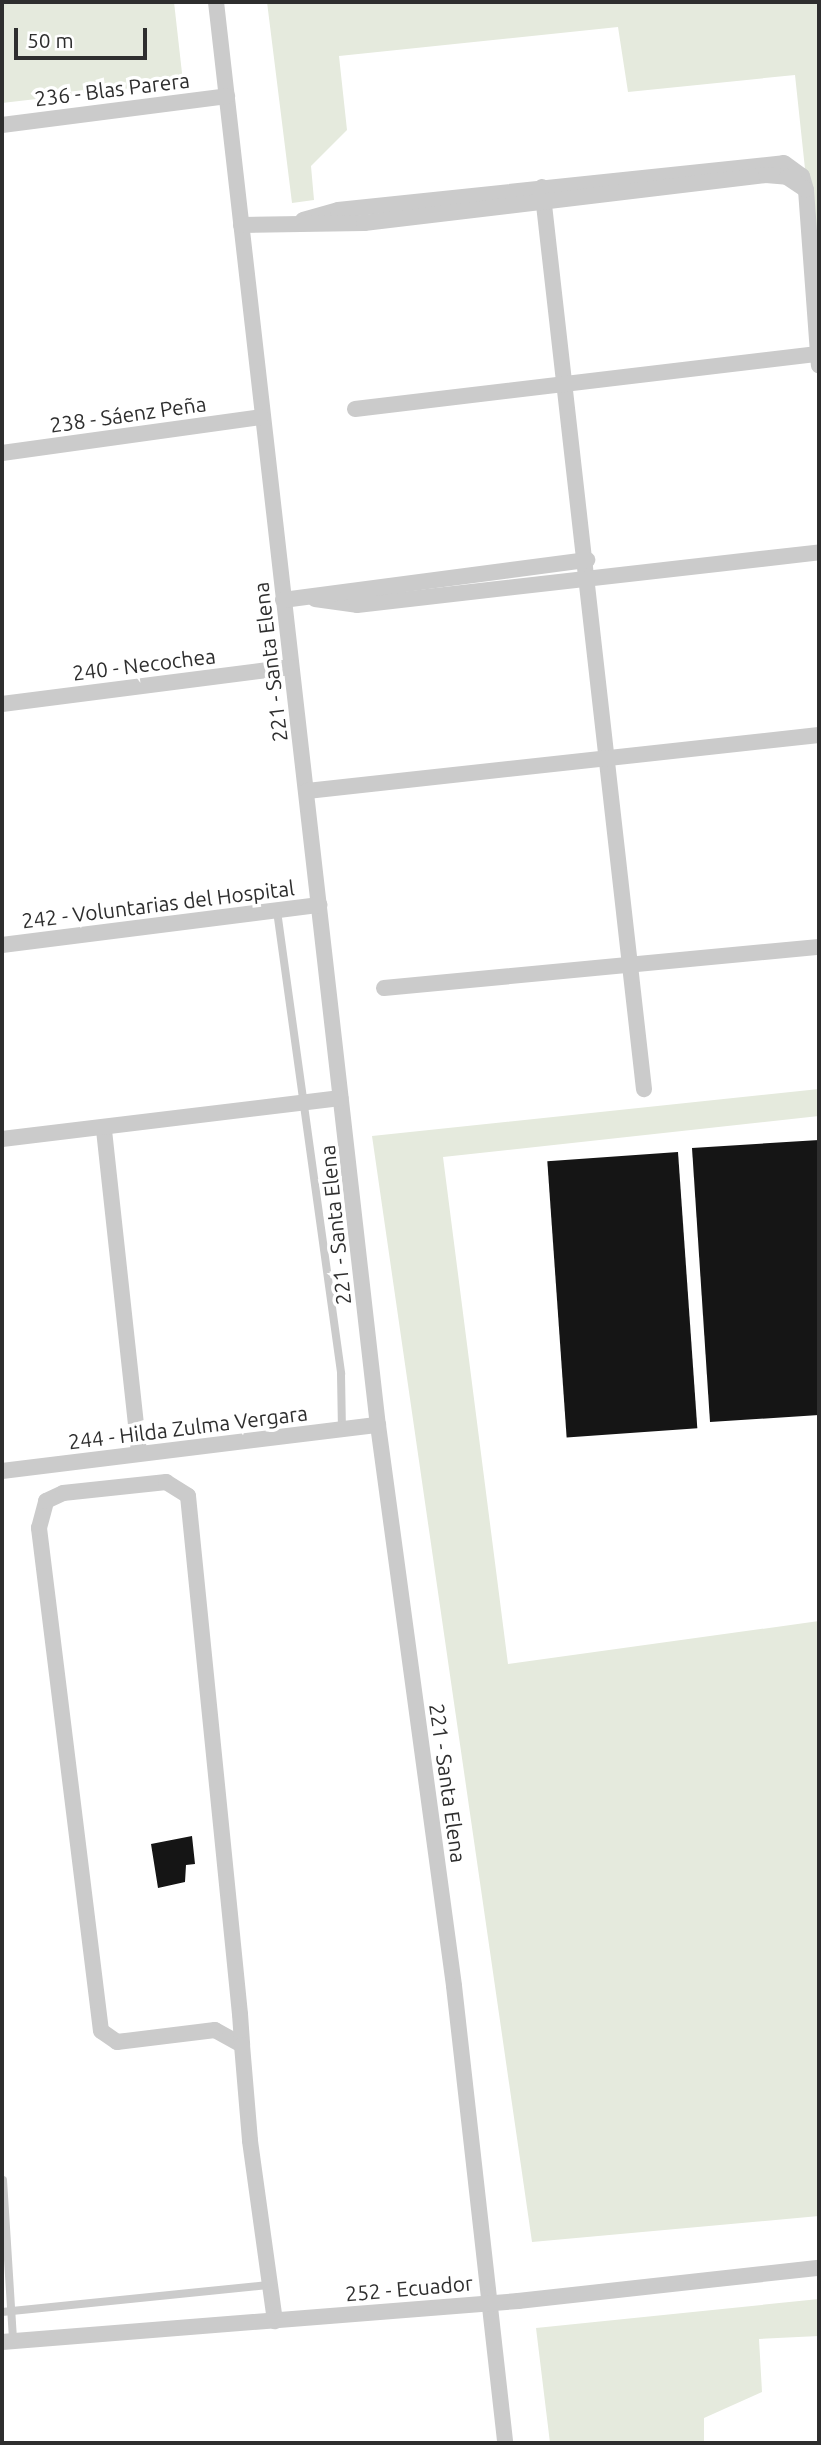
<!DOCTYPE html>
<meta charset="utf-8">
<style>
body{margin:0}
#map{position:relative;width:821px;height:2445px;overflow:hidden;background:#fff;font-family:Ubuntu,sans-serif}
div>[style]{position:absolute}
[style*='--x']{left:calc(var(--x)*1px);top:calc(var(--y)*1px);width:calc(var(--w)*1px);rotate:calc(var(--a)*1deg)}
.green>*{inset:0;background:#e5eadd}
.building>*{inset:0;background:#151515;transform-origin:0 0}
.service>*{height:8px;margin:-4px;padding:0 4px;transform-origin:4px;border-radius:4px;background:#cbcbcb}
.minor>*{height:16px;margin:-8px;padding:0 8px;transform-origin:8px;border-radius:8px;background:#cbcbcb}
span{translate:-50% -50%;white-space:nowrap;text-align:center;line-height:1.15;-webkit-text-stroke:7px #fff;paint-order:stroke}
.street-label{font-size:21px;color:#2e2e2e}
.frame{position:absolute;inset:0;border:4px solid #2e2e2e;pointer-events:none}
.scale{position:absolute;left:14px;top:28px;width:133px;height:32px;box-sizing:border-box;border:4px solid #2e2e2e;border-top:0;padding-left:9px;font-size:21px;line-height:24px;white-space:nowrap;color:#2e2e2e;-webkit-text-stroke:5px #fff;paint-order:stroke}
</style>
<div id="map">
<div class="green">
<div style="clip-path:polygon(2px 2px,174px 2px,183px 82px,2px 103px)"></div>
<div style="clip-path:polygon(267px 2px,819px 2px,819px 300px,795px 75px,628px 92px,618px 27px,339px 56px,347px 130px,311px 166px,314px 200px,292px 203px)"></div>
<div style="clip-path:polygon(819px 1089px,819px 1116px,443px 1157px,508px 1664px,819px 1621px,819px 2216px,532px 2242px,372px 1136px)"></div>
<div style="clip-path:polygon(819px 2299px,819px 2336px,759px 2339px,762px 2392px,704px 2418px,704px 2443px,550px 2443px,536px 2328px)"></div>
</div>
<div class="building">
<div style="clip-path:polygon(819px 1140px,819px 1415px,710px 1422px,692px 1148px)"></div>
<div style="left:678px;top:1152px;width:277px;height:131px;rotate:86deg"></div>
<div style="clip-path:polygon(192px 1836px,195px 1864px,186px 1865px,185px 1882px,158px 1888px,151px 1844px)"></div>
</div>
<div class="service">
<div style="--x:277;--y:911;--w:467;--a:82.1"></div>
<div style="--x:341;--y:1374;--w:56;--a:89"></div>
<div style="--x:3;--y:2180;--w:161;--a:86.4"></div>
<div style="--x:2;--y:2312;--w:267;--a:-5.8"></div>
</div>
<div class="minor">
<div style="--x:216;--y:2;--w:1432;--a:83.51"></div>
<div style="--x:378;--y:1425;--w:566;--a:82.28"></div>
<div style="--x:454;--y:1986;--w:460;--a:83.6"></div>
<div style="--x:2;--y:125;--w:227;--a:-7.3"></div>
<div style="--x:542;--y:187;--w:908;--a:83.55"></div>
<div style="--x:303;--y:220;--w:36;--a:-16"></div>
<div style="--x:338;--y:210;--w:448;--a:-6"></div>
<div style="--x:784;--y:163;--w:22;--a:36"></div>
<div style="--x:802;--y:176;--w:15;--a:74"></div>
<div style="--x:806;--y:190;--w:176;--a:85.8"></div>
<div style="--x:241;--y:225;--w:123;--a:-0.9"></div>
<div style="--x:364;--y:223;--w:405;--a:-6.8"></div>
<div style="--x:766;--y:175;--w:21;--a:5"></div>
<div style="--x:787;--y:177;--w:23;--a:34"></div>
<div style="--x:355;--y:409;--w:466;--a:-6.8"></div>
<div style="--x:2;--y:453;--w:261;--a:-7.9"></div>
<div style="--x:315;--y:599;--w:42;--a:8.1"></div>
<div style="--x:357;--y:605;--w:465;--a:-6.5"></div>
<div style="--x:283;--y:600;--w:307;--a:-7.5"></div>
<div style="--x:2;--y:704;--w:291;--a:-7.3"></div>
<div style="--x:307;--y:791;--w:515;--a:-6.24"></div>
<div style="--x:2;--y:945;--w:320;--a:-7.2"></div>
<div style="--x:384;--y:988;--w:437;--a:-5.4"></div>
<div style="--x:104;--y:1130;--w:325;--a:83.8"></div>
<div style="--x:2;--y:1139;--w:341;--a:-6.9"></div>
<div style="--x:2;--y:1471;--w:379;--a:-7"></div>
<div style="--x:242;--y:2045;--w:31;--a:-151"></div>
<div style="--x:215;--y:2030;--w:99;--a:173"></div>
<div style="--x:117;--y:2042;--w:19;--a:-145"></div>
<div style="--x:101;--y:2031;--w:507;--a:-97.03"></div>
<div style="--x:39;--y:1528;--w:28;--a:-75"></div>
<div style="--x:46;--y:1501;--w:19;--a:-25"></div>
<div style="--x:63;--y:1493;--w:104;--a:-6.1"></div>
<div style="--x:166;--y:1482;--w:26;--a:32"></div>
<div style="--x:188;--y:1496;--w:521;--a:84.27"></div>
<div style="--x:240;--y:2014;--w:31;--a:86"></div>
<div style="--x:242;--y:2045;--w:96;--a:85.2"></div>
<div style="--x:250;--y:2141;--w:182;--a:82.1"></div>
<div style="--x:2;--y:2342;--w:518;--a:-4.54"></div>
<div style="--x:518;--y:2301;--w:303;--a:-6.3"></div>
</div>
<div class="street-label">
<span style="left:112px;top:89px;rotate:-7deg">236 - Blas Parera</span>
<span style="left:128px;top:414px;rotate:-8deg">238 - Sáenz Peña</span>
<span style="left:270px;top:662px;rotate:-97deg">221 - Santa Elena</span>
<span style="left:144px;top:664px;rotate:-7deg">240 - Necochea</span>
<span style="left:158px;top:904px;rotate:-7deg">242 - Voluntarias del Hospital</span>
<span style="left:335px;top:1225px;rotate:-96deg">221 - Santa Elena</span>
<span style="left:188px;top:1427px;rotate:-7deg">244 - Hilda Zulma Vergara</span>
<span style="left:448px;top:1783px;rotate:82deg">221 - Santa Elena</span>
<span style="left:409px;top:2288px;rotate:-5deg">252 - Ecuador</span>
</div>
<div class="frame"></div>
<div class="scale">50 m</div>
</div>
